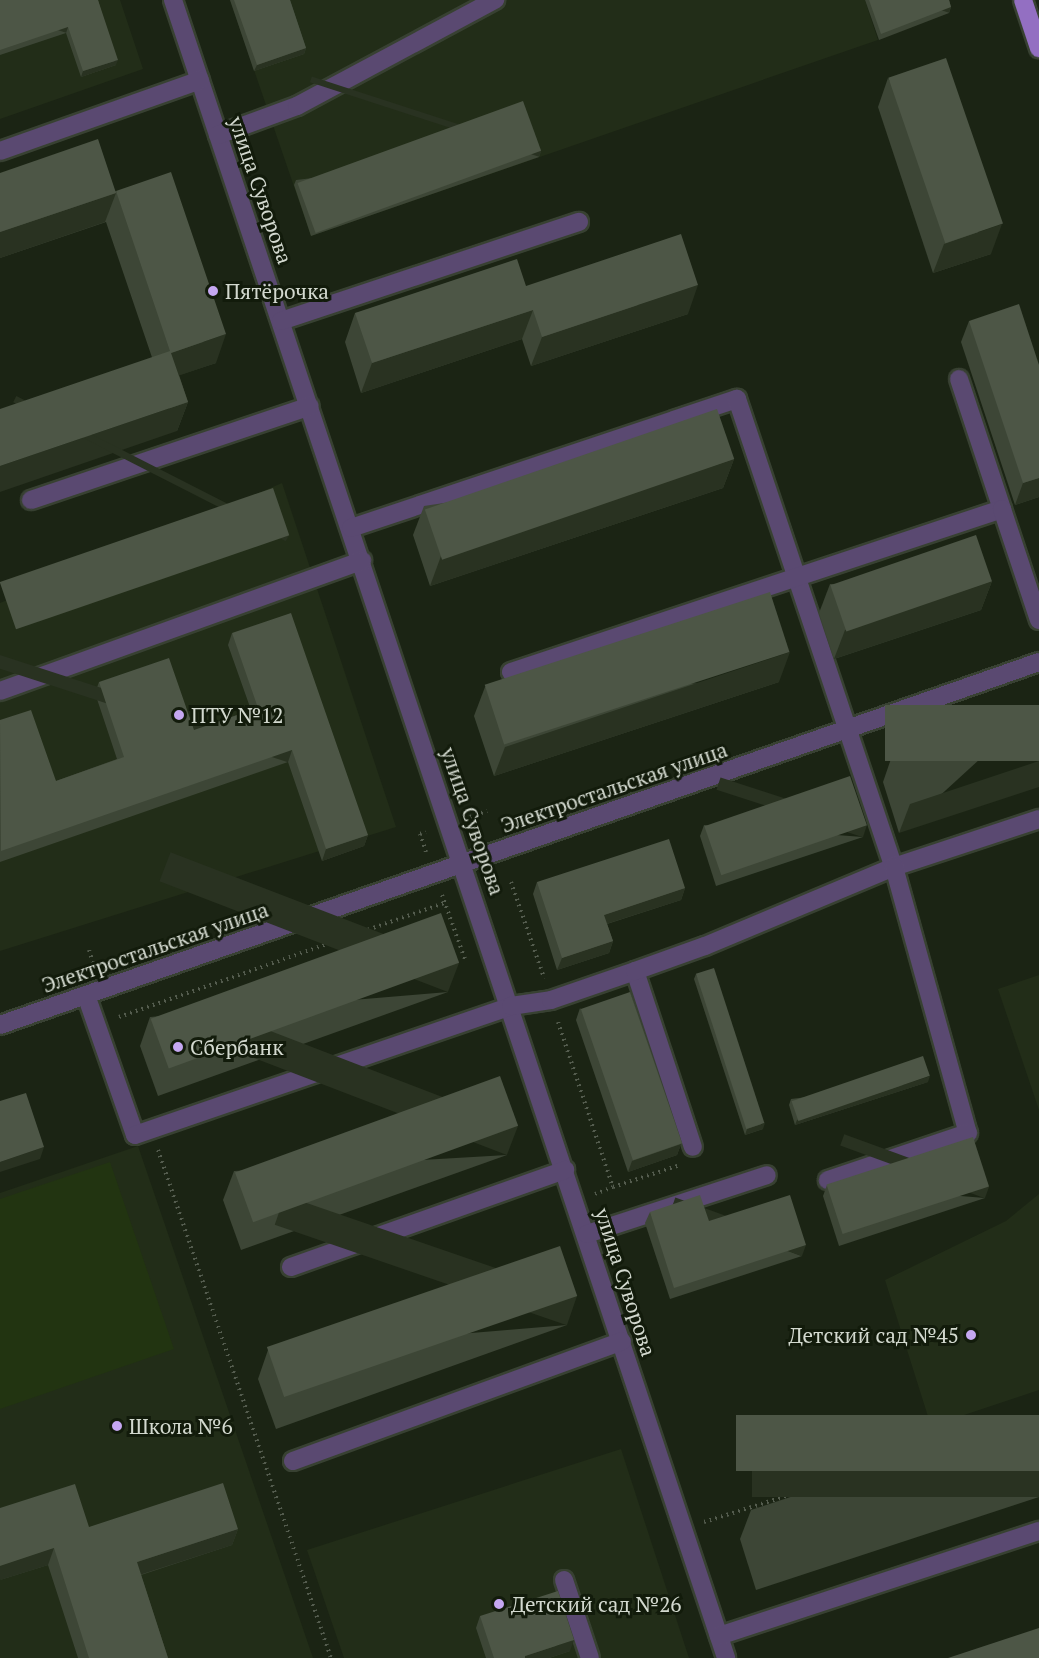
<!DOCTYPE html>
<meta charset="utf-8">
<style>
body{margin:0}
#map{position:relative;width:1039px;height:1658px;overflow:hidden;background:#1b2414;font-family:"PT Serif",serif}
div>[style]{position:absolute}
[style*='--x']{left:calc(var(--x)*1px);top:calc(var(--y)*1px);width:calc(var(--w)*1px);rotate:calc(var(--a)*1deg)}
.built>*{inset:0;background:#222d18}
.green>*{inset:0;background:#223411}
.path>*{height:4px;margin-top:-2px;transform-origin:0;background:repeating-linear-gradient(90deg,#545c4e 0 1.5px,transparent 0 6px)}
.roads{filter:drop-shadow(2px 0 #384132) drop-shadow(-2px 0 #384132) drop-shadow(0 2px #384132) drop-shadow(0 -2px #384132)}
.minor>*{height:18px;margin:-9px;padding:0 9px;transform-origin:9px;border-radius:9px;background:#5a4971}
.major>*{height:18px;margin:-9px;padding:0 9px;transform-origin:9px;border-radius:9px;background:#936fc2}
.wall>*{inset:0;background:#3d4636}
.shaded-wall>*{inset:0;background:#293221;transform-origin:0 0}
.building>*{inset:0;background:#4d5646;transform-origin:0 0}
.dots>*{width:16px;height:16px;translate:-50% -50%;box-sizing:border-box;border:3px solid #121b0b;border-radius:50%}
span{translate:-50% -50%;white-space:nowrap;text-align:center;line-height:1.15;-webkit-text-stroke:6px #121b0b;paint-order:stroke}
.street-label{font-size:21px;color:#d3d9cf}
.poi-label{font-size:21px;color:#d3d9cf}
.left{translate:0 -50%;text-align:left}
.right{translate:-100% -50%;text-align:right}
</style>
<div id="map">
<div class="built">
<div style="clip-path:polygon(0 0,120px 0,143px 69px,0 119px)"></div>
<div style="clip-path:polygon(230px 0,865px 0,878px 40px,311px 236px)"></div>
<div style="clip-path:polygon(282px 483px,396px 827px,0 951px,0 603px)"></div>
<div style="clip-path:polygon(1039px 975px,1039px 1110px,998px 989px)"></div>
<div style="clip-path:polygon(138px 1146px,313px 1658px,0 1658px,0 1193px)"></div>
<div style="clip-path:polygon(1039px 1194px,1039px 1390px,931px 1426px,885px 1280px,1006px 1221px)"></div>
<div style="clip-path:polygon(621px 1449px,689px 1658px,344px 1658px,307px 1550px)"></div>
</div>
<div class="green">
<div style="clip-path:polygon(110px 1162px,174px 1349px,0 1409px,0 1199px)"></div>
</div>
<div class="path">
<div style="--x:470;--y:817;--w:18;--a:-19"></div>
<div style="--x:426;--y:852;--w:19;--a:-108"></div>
<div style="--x:420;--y:834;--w:6;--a:-18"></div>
<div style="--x:511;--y:882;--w:102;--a:71"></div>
<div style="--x:442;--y:895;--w:71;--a:70.3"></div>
<div style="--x:89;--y:950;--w:20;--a:72"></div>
<div style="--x:119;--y:1017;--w:345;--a:-19.3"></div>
<div style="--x:558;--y:1022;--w:174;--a:71.6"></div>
<div style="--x:613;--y:1187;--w:71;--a:-18.2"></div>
<div style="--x:158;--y:1150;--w:537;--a:71.19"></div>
<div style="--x:595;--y:1194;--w:19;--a:-21"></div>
<div style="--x:704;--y:1522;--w:299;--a:-17.5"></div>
</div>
<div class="roads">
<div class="minor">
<div style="--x:173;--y:0;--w:1748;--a:71.55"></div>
<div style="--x:218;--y:135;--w:84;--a:-20.2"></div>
<div style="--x:297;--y:106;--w:225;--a:-28.2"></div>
<div style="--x:0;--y:151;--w:212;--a:-19.5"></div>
<div style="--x:281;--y:321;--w:314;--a:-18.4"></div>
<div style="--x:959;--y:379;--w:137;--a:71.7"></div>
<div style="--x:31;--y:500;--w:294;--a:-18.6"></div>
<div style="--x:351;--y:528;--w:407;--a:-18.5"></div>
<div style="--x:737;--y:399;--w:494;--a:71.5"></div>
<div style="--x:894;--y:867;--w:153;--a:-18.3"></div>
<div style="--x:511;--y:672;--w:517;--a:-18.36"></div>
<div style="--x:1002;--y:509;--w:117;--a:71.6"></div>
<div style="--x:0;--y:691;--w:385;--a:-19.8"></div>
<div style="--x:635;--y:971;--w:185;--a:71.8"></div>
<div style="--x:86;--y:995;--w:148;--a:70.7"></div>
<div style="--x:135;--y:1135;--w:398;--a:-18.9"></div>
<div style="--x:511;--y:1006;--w:40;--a:-8.5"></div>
<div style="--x:551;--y:1000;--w:89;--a:-19"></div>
<div style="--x:635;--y:971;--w:74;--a:-19.7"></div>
<div style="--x:705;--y:946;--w:205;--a:-22.7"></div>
<div style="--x:894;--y:867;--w:276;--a:74.5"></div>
<div style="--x:968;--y:1133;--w:148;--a:161.4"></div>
<div style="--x:0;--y:1025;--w:1101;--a:-19.26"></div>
<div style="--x:587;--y:1234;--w:189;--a:-18.1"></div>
<div style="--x:291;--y:1267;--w:291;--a:-19.5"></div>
<div style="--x:293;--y:1461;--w:350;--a:-20"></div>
<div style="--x:564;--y:1580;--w:82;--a:71.6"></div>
<div style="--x:719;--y:1636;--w:337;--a:-18.2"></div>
</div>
<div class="major">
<div style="--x:1023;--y:0;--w:51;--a:71.6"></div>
</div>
</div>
<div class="wall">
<div style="clip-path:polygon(0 0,98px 0,116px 65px,81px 77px,66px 33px,0 55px)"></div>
<div style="clip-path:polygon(230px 0,290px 0,306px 48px,304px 54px,254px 71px)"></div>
<div style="clip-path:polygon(865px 0,949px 0,951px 7px,949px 13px,879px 40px)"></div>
<div style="clip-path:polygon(888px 78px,991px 254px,933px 273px,878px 107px)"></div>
<div style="clip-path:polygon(541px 151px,539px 157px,311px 236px,294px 185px,296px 180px)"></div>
<div style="clip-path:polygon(0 173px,116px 191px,216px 363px,179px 375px,188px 402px,177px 431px,106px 222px,0 258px)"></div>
<div style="clip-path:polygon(526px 286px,688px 314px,531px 366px,522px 339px,361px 393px,345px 342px,355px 313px)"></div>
<div style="clip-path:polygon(969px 321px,1039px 365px,1039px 497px,1015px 505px,961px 342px)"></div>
<div style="clip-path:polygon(734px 459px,723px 488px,430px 586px,413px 535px,424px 506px)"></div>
<div style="clip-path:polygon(992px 581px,981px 610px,834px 659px,819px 613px,830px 584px)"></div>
<div style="clip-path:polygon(232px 633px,368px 835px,364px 846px,322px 861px,288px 762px,0 862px,0 720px,56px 781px,117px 759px,95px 693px,99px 682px,194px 730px,251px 710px,228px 645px)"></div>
<div style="clip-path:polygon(779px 682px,494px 776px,474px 716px,485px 687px)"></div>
<div style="clip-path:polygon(1039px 705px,899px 833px,883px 782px,893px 753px)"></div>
<div style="clip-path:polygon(704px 825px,863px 837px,716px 886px,700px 836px)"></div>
<div style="clip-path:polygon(537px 882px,685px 888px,681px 900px,607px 924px,613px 941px,609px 953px,557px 970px,533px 894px)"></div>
<div style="clip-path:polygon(696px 974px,763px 1129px,745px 1135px,694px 979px)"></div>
<div style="clip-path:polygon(448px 992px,158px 1096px,140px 1046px,150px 1017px)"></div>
<div style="clip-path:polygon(580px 1008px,681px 1144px,677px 1155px,628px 1172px,576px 1020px)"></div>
<div style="clip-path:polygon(928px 1082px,795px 1125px,789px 1105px,791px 1099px)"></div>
<div style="clip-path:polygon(507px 1155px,241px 1250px,223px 1200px,234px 1171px)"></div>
<div style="clip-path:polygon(827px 1185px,985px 1198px,839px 1246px,823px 1196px)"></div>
<div style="clip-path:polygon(650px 1212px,709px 1221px,802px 1256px,670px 1299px,645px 1223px)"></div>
<div style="clip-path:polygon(567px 1325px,276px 1429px,258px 1379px,268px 1350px)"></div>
<div style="clip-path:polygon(1039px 1415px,1039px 1497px,756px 1590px,740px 1539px,751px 1510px)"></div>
<div style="clip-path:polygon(89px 1527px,238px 1529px,232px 1545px,141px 1575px,168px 1658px,78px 1658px,48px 1565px,0 1580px)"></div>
<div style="clip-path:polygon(480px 1616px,570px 1651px,549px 1658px,486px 1658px,476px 1628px)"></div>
</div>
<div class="shaded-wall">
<div style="left:951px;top:7px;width:6px;height:75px;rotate:108deg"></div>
<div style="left:68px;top:27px;width:6px;height:72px;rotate:108deg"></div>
<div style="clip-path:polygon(306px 48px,304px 54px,254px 71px,257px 65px)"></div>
<div style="clip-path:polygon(118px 60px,116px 65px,81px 77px,83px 71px)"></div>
<div style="left:541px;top:151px;width:6px;height:241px;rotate:108deg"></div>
<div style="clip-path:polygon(116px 193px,105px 222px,0 258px,0 232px)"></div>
<div style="clip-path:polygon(1002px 224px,991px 254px,933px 273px,944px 244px)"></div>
<div style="clip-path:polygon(698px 285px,688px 314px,531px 366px,542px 337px)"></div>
<div style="clip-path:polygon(533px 310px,522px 339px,361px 393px,372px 363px)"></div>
<div style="clip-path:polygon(226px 334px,216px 363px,160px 382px,171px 353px)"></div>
<div style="clip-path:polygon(188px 402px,177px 431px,0 492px,0 466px)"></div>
<div style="clip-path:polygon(734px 459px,723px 488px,430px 586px,441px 556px)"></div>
<div style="clip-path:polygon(1039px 478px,1039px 497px,1015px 505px,1023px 483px)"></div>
<div style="left:289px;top:535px;width:7px;height:306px;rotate:117deg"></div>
<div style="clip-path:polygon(992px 581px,981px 610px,834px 659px,845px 630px)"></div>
<div style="clip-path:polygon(790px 652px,779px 682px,494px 776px,505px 747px)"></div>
<div style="left:292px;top:750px;width:13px;height:308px;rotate:108deg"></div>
<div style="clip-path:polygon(1039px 761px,1039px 787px,899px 833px,910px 804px)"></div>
<div style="left:867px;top:825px;width:13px;height:154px;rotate:108deg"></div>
<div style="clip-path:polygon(368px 835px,364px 846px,322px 861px,326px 849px)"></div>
<div style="clip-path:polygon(685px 888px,681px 900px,600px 926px,604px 915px)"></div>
<div style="clip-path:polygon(613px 941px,609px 953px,557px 970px,562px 958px)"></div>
<div style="left:459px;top:963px;width:31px;height:309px;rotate:111deg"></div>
<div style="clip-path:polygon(930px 1076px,928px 1082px,795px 1125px,797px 1120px)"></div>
<div style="clip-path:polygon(765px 1123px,763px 1129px,745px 1135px,747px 1129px)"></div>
<div style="left:518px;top:1126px;width:31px;height:282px;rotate:111deg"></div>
<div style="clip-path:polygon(681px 1144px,677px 1155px,628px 1172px,632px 1161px)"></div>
<div style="clip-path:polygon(44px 1147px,40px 1159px,0 1172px,0 1162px)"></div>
<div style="left:989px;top:1187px;width:12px;height:154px;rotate:110deg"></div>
<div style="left:806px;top:1245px;width:12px;height:139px;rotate:110deg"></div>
<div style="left:577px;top:1296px;width:31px;height:309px;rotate:109deg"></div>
<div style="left:1039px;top:1471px;width:26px;height:287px;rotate:90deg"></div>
<div style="clip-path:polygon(238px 1529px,232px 1545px,130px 1578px,137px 1562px)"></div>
<div style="clip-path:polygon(54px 1548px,48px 1565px,0 1580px,0 1566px)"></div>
<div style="clip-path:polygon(574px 1640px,570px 1651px,549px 1658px,524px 1658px,525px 1656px)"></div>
</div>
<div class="building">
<div style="clip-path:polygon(0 0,98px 0,118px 60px,83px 71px,68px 27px,0 50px)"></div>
<div style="clip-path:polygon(234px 0,290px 0,306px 48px,257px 65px)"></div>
<div style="clip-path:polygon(869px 0,949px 0,951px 7px,881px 34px)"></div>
<div style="left:946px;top:58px;width:175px;height:61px;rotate:71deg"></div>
<div style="left:523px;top:101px;width:53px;height:240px;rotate:70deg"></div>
<div style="clip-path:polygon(98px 139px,116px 193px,0 232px,0 173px)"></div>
<div style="clip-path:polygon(171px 172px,226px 334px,171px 353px,188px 402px,0 466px,0 409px,170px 351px,116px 191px)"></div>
<div style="clip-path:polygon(681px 234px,698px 285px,542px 337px,533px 310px,372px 363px,355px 313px,517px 259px,526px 286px)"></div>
<div style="clip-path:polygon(1019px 304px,1039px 365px,1039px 478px,1023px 483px,969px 321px)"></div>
<div style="left:717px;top:409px;width:53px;height:309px;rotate:71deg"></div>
<div style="left:273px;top:488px;width:50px;height:289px;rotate:71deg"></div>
<div style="left:976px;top:535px;width:49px;height:154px;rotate:71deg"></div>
<div style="left:770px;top:592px;width:63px;height:300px;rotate:72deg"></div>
<div style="clip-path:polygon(291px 613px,368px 835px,326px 849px,292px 750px,1px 851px,0 720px,31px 710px,56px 781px,124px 757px,99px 682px,169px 658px,194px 730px,258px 708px,232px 633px)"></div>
<div style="left:1039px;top:705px;width:56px;height:154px;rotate:90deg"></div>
<div style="left:850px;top:776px;width:52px;height:154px;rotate:71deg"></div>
<div style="clip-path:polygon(669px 839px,685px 888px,604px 915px,613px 941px,562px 958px,537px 882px)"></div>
<div style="left:441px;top:913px;width:53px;height:309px;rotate:70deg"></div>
<div style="left:714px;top:968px;width:163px;height:19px;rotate:72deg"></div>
<div style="left:630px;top:992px;width:160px;height:52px;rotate:71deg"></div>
<div style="left:923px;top:1056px;width:21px;height:139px;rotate:71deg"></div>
<div style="left:500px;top:1076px;width:53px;height:282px;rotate:70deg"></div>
<div style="clip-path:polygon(26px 1093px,44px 1147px,0 1162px,0 1101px)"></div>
<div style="left:973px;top:1137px;width:52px;height:154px;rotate:72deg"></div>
<div style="clip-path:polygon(700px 1195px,709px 1221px,790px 1195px,806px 1245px,674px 1288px,650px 1212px)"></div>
<div style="left:560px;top:1246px;width:53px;height:310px;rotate:71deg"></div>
<div style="left:1039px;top:1415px;width:56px;height:303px;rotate:90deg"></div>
<div style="clip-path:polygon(223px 1483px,238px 1529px,137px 1562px,168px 1658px,89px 1658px,54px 1548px,0 1566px,0 1508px,75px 1484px,89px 1527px)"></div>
<div style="clip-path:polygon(558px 1591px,574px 1640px,525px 1656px,525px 1658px,494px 1658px,480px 1616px)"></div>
<div style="clip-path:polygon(1039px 1628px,1039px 1658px,948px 1658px)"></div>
</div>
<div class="dots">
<div style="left:213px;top:291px;background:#c5a7f1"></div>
<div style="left:179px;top:715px;background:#c5a7f1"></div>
<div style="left:178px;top:1047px;background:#c5a7f1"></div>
<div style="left:971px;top:1335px;background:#c5a7f1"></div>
<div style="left:117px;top:1426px;background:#c5a7f1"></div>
<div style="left:499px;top:1604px;background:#c5a7f1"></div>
</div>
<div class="street-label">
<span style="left:261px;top:190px;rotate:71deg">улица Суворова</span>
<span style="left:614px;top:787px;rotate:-19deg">Электростальская улица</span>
<span style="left:473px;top:821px;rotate:71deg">улица Суворова</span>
<span style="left:155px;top:947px;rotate:-19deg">Электростальская улица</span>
<span style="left:626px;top:1282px;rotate:72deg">улица Суворова</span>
</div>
<div class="poi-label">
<span class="left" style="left:225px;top:291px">Пятёрочка</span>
<span class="left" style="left:191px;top:715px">ПТУ №12</span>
<span class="left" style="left:190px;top:1047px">Сбербанк</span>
<span class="right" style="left:959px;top:1335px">Детский сад №45</span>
<span class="left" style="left:129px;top:1426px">Школа №6</span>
<span class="left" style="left:511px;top:1604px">Детский сад №26</span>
</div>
</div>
